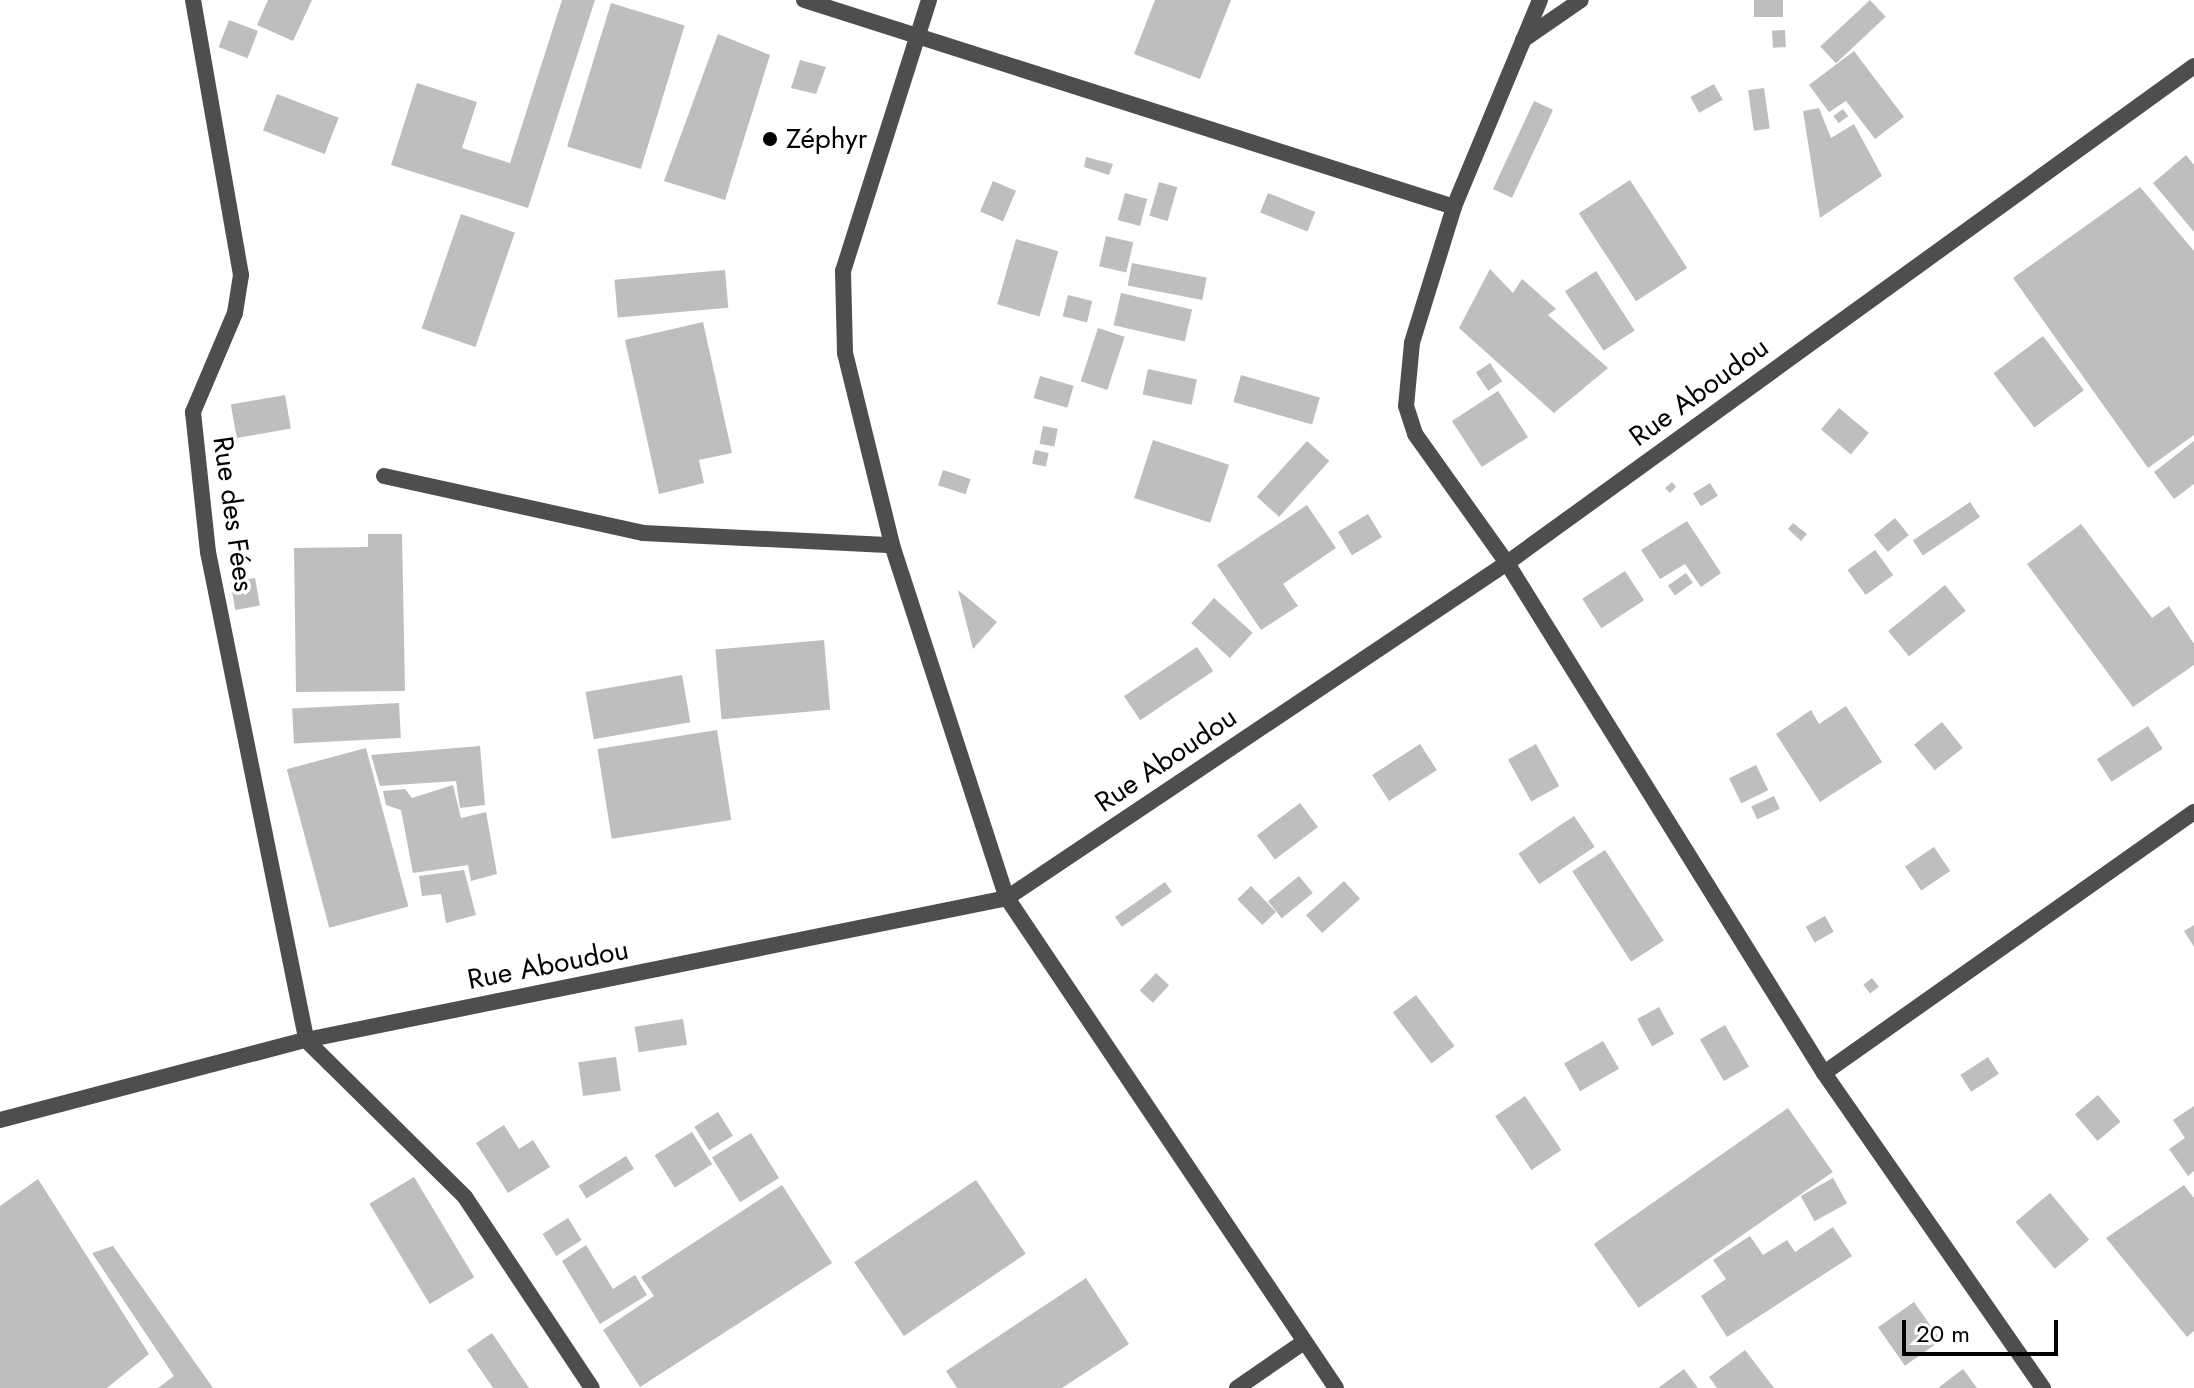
<!DOCTYPE html>
<meta charset="utf-8">
<style>
body{margin:0}
#map{position:relative;width:2194px;height:1388px;overflow:hidden;background:#fff;font-family:Jost,sans-serif}
div>[style]{position:absolute}
[style*='--x']{left:calc(var(--x)*1px);top:calc(var(--y)*1px);width:calc(var(--w)*1px);rotate:calc(var(--a)*1deg)}
.building>*{inset:0;background:#bebebe;transform-origin:0 0}
.minor>*{height:16px;margin:-8px;padding:0 8px;transform-origin:8px;border-radius:8px;background:#4e4e4e}
.dots>*{width:22px;height:22px;translate:-50% -50%;box-sizing:border-box;border:4px solid #fff;border-radius:50%}
span{translate:-50% -50%;white-space:nowrap;text-align:center;line-height:1.15;-webkit-text-stroke:7px #fff;paint-order:stroke}
.poi-label{font-size:28px;color:#000}
.left{translate:0 -50%;text-align:left}
.street-label{font-size:28px;color:#000}
.scale{position:absolute;left:1902px;top:1320px;width:156px;height:36px;box-sizing:border-box;border:4px solid #000;border-top:0;padding-left:10px;font-size:24px;line-height:28px;white-space:nowrap;color:#000;-webkit-text-stroke:6px #fff;paint-order:stroke}
</style>
<div id="map">
<div class="building">
<div style="clip-path:polygon(268px 0,312px 0,293px 41px,257px 25px)"></div>
<div style="clip-path:polygon(562px 0,595px 0,528px 208px,391px 165px,417px 83px,477px 102px,462px 148px,510px 163px)"></div>
<div style="clip-path:polygon(1155px 0,1231px 0,1200px 79px,1134px 54px)"></div>
<div style="left:1754px;top:0;width:29px;height:17px"></div>
<div style="left:1870px;top:0;width:23px;height:68px;rotate:47deg"></div>
<div style="left:611px;top:3px;width:77px;height:150px;rotate:17deg"></div>
<div style="left:229px;top:20px;width:31px;height:29px;rotate:21deg"></div>
<div style="left:1785px;top:30px;width:17px;height:13px;rotate:87deg"></div>
<div style="clip-path:polygon(718px 34px,770px 55px,725px 200px,664px 181px)"></div>
<div style="clip-path:polygon(1854px 51px,1904px 117px,1875px 139px,1846px 101px,1829px 112px,1809px 85px)"></div>
<div style="clip-path:polygon(800px 60px,826px 67px,816px 94px,791px 88px)"></div>
<div style="left:1714px;top:84px;width:18px;height:27px;rotate:61deg"></div>
<div style="left:1764px;top:88px;width:41px;height:16px;rotate:82deg"></div>
<div style="left:277px;top:94px;width:66px;height:39px;rotate:21deg"></div>
<div style="left:1534px;top:101px;width:21px;height:97px;rotate:25deg"></div>
<div style="clip-path:polygon(1819px 108px,1831px 138px,1854px 124px,1882px 176px,1820px 218px,1803px 111px)"></div>
<div style="left:1843px;top:109px;width:9px;height:12px;rotate:54deg"></div>
<div style="clip-path:polygon(2186px 155px,2194px 165px,2194px 232px,2153px 183px)"></div>
<div style="clip-path:polygon(1086px 157px,1113px 164px,1109px 175px,1084px 167px)"></div>
<div style="left:1630px;top:180px;width:105px;height:61px;rotate:57deg"></div>
<div style="left:993px;top:181px;width:25px;height:33px;rotate:23deg"></div>
<div style="left:1159px;top:182px;width:19px;height:35px;rotate:16deg"></div>
<div style="clip-path:polygon(2140px 187px,2194px 251px,2194px 435px,2148px 468px,2013px 278px)"></div>
<div style="left:1125px;top:193px;width:23px;height:28px;rotate:15deg"></div>
<div style="left:1268px;top:193px;width:51px;height:21px;rotate:22deg"></div>
<div style="left:461px;top:214px;width:57px;height:121px;rotate:19deg"></div>
<div style="left:1106px;top:236px;width:28px;height:31px;rotate:13deg"></div>
<div style="left:1016px;top:239px;width:44px;height:68px;rotate:16deg"></div>
<div style="left:1132px;top:263px;width:76px;height:23px;rotate:11deg"></div>
<div style="clip-path:polygon(1490px 269px,1513px 293px,1522px 279px,1556px 309px,1548px 315px,1608px 368px,1554px 413px,1459px 328px)"></div>
<div style="left:725px;top:270px;width:38px;height:111px;rotate:85deg"></div>
<div style="left:1596px;top:271px;width:71px;height:37px;rotate:57deg"></div>
<div style="left:1121px;top:293px;width:73px;height:33px;rotate:13deg"></div>
<div style="left:1068px;top:295px;width:25px;height:22px;rotate:14deg"></div>
<div style="clip-path:polygon(703px 322px,732px 453px,699px 460px,704px 483px,659px 494px,625px 340px)"></div>
<div style="left:1098px;top:328px;width:28px;height:56px;rotate:18deg"></div>
<div style="left:2043px;top:336px;width:68px;height:62px;rotate:53deg"></div>
<div style="left:1490px;top:363px;width:22px;height:17px;rotate:56deg"></div>
<div style="left:1148px;top:369px;width:50px;height:26px;rotate:12deg"></div>
<div style="left:1241px;top:375px;width:82px;height:28px;rotate:16deg"></div>
<div style="left:1040px;top:376px;width:35px;height:23px;rotate:16deg"></div>
<div style="left:1498px;top:391px;width:55px;height:55px;rotate:57deg"></div>
<div style="left:285px;top:395px;width:34px;height:55px;rotate:80deg"></div>
<div style="left:1839px;top:408px;width:39px;height:28px;rotate:40deg"></div>
<div style="left:1043px;top:426px;width:15px;height:18px;rotate:11deg"></div>
<div style="left:1153px;top:440px;width:80px;height:61px;rotate:18deg"></div>
<div style="left:1307px;top:441px;width:30px;height:75px;rotate:42deg"></div>
<div style="clip-path:polygon(2194px 441px,2194px 484px,2174px 499px,2154px 472px)"></div>
<div style="left:1035px;top:450px;width:14px;height:14px;rotate:12deg"></div>
<div style="left:943px;top:470px;width:29px;height:16px;rotate:18deg"></div>
<div style="clip-path:polygon(1672px 482px,1676px 487px,1670px 493px,1665px 488px)"></div>
<div style="left:1710px;top:483px;width:15px;height:20px;rotate:58deg"></div>
<div style="left:1970px;top:502px;width:18px;height:69px;rotate:56deg"></div>
<div style="clip-path:polygon(1307px 505px,1336px 548px,1283px 584px,1298px 606px,1261px 630px,1217px 565px)"></div>
<div style="left:1368px;top:514px;width:27px;height:35px;rotate:59deg"></div>
<div style="left:1895px;top:518px;width:22px;height:27px;rotate:51deg"></div>
<div style="clip-path:polygon(1687px 521px,1721px 573px,1701px 587px,1685px 564px,1660px 579px,1641px 550px)"></div>
<div style="clip-path:polygon(1793px 523px,1807px 534px,1801px 541px,1788px 529px)"></div>
<div style="clip-path:polygon(2081px 524px,2152px 618px,2169px 606px,2194px 644px,2194px 665px,2133px 707px,2027px 564px)"></div>
<div style="clip-path:polygon(368px 534px,402px 534px,405px 691px,296px 692px,294px 548px,368px 547px)"></div>
<div style="left:1875px;top:550px;width:31px;height:34px;rotate:54deg"></div>
<div style="left:1625px;top:571px;width:35px;height:51px;rotate:57deg"></div>
<div style="left:1686px;top:573px;width:12px;height:22px;rotate:55deg"></div>
<div style="left:255px;top:578px;width:28px;height:25px;rotate:80deg"></div>
<div style="left:1945px;top:585px;width:33px;height:73px;rotate:51deg"></div>
<div style="clip-path:polygon(958px 590px,997px 622px,973px 649px)"></div>
<div style="left:1214px;top:598px;width:52px;height:34px;rotate:42deg"></div>
<div style="left:824px;top:640px;width:70px;height:109px;rotate:85deg"></div>
<div style="left:1197px;top:647px;width:29px;height:88px;rotate:56deg"></div>
<div style="left:682px;top:675px;width:48px;height:98px;rotate:80deg"></div>
<div style="left:399px;top:703px;width:35px;height:107px;rotate:87deg"></div>
<div style="clip-path:polygon(1846px 706px,1882px 762px,1820px 802px,1776px 734px,1811px 710px,1819px 724px)"></div>
<div style="left:1942px;top:722px;width:33px;height:36px;rotate:51deg"></div>
<div style="left:2148px;top:726px;width:27px;height:61px;rotate:57deg"></div>
<div style="left:717px;top:730px;width:91px;height:121px;rotate:81deg"></div>
<div style="left:1420px;top:744px;width:31px;height:57px;rotate:57deg"></div>
<div style="left:1536px;top:744px;width:48px;height:32px;rotate:61deg"></div>
<div style="clip-path:polygon(480px 746px,485px 805px,460px 808px,456px 781px,380px 786px,371px 755px)"></div>
<div style="left:366px;top:748px;width:164px;height:82px;rotate:75deg"></div>
<div style="left:1756px;top:765px;width:28px;height:30px;rotate:64deg"></div>
<div style="clip-path:polygon(453px 785px,461px 818px,486px 812px,497px 874px,471px 881px,468px 865px,413px 873px,401px 810px,386px 805px,383px 791px,405px 789px,412px 798px)"></div>
<div style="left:1774px;top:796px;width:14px;height:25px;rotate:65deg"></div>
<div style="left:1300px;top:803px;width:30px;height:54px;rotate:53deg"></div>
<div style="left:1574px;top:816px;width:37px;height:67px;rotate:56deg"></div>
<div style="left:1934px;top:847px;width:29px;height:35px;rotate:56deg"></div>
<div style="left:1605px;top:850px;width:108px;height:39px;rotate:57deg"></div>
<div style="clip-path:polygon(464px 870px,476px 915px,446px 923px,441px 894px,422px 896px,419px 876px)"></div>
<div style="left:1299px;top:876px;width:22px;height:40px;rotate:51deg"></div>
<div style="left:1344px;top:881px;width:24px;height:51px;rotate:48deg"></div>
<div style="left:1165px;top:882px;width:12px;height:61px;rotate:55deg"></div>
<div style="left:1251px;top:886px;width:36px;height:19px;rotate:46deg"></div>
<div style="left:1825px;top:916px;width:18px;height:22px;rotate:61deg"></div>
<div style="clip-path:polygon(2194px 925px,2194px 947px,2184px 931px)"></div>
<div style="left:1156px;top:973px;width:18px;height:24px;rotate:43deg"></div>
<div style="left:1872px;top:978px;width:11px;height:11px;rotate:52deg"></div>
<div style="left:1416px;top:995px;width:64px;height:29px;rotate:53deg"></div>
<div style="left:1659px;top:1007px;width:31px;height:25px;rotate:61deg"></div>
<div style="left:683px;top:1019px;width:26px;height:49px;rotate:81deg"></div>
<div style="left:1725px;top:1025px;width:48px;height:29px;rotate:60deg"></div>
<div style="left:1603px;top:1041px;width:32px;height:45px;rotate:60deg"></div>
<div style="left:616px;top:1057px;width:34px;height:38px;rotate:82deg"></div>
<div style="left:1988px;top:1057px;width:20px;height:33px;rotate:57deg"></div>
<div style="left:2098px;top:1095px;width:35px;height:30px;rotate:50deg"></div>
<div style="left:1525px;top:1096px;width:65px;height:36px;rotate:56deg"></div>
<div style="clip-path:polygon(2194px 1106px,2194px 1171px,2188px 1176px,2169px 1149px,2185px 1138px,2173px 1120px)"></div>
<div style="left:1788px;top:1108px;width:78px;height:237px;rotate:55deg"></div>
<div style="left:718px;top:1112px;width:28px;height:28px;rotate:58deg"></div>
<div style="clip-path:polygon(504px 1125px,519px 1149px,533px 1140px,550px 1167px,508px 1193px,476px 1143px)"></div>
<div style="left:692px;top:1132px;width:38px;height:44px;rotate:58deg"></div>
<div style="left:751px;top:1133px;width:53px;height:46px;rotate:58deg"></div>
<div style="left:626px;top:1156px;width:15px;height:56px;rotate:58deg"></div>
<div style="left:414px;top:1177px;width:117px;height:52px;rotate:59deg"></div>
<div style="left:1833px;top:1178px;width:29px;height:37px;rotate:61deg"></div>
<div style="clip-path:polygon(38px 1179px,149px 1354px,107px 1388px,0 1388px,0 1206px)"></div>
<div style="left:976px;top:1180px;width:89px;height:147px;rotate:56deg"></div>
<div style="clip-path:polygon(782px 1185px,832px 1263px,640px 1387px,603px 1330px,654px 1296px,641px 1277px)"></div>
<div style="clip-path:polygon(2184px 1185px,2194px 1198px,2194px 1331px,2187px 1337px,2106px 1238px)"></div>
<div style="left:2050px;top:1193px;width:61px;height:45px;rotate:50deg"></div>
<div style="left:568px;top:1218px;width:26px;height:30px;rotate:58deg"></div>
<div style="clip-path:polygon(1833px 1227px,1852px 1256px,1727px 1337px,1701px 1296px,1726px 1279px,1713px 1260px,1750px 1236px,1763px 1255px,1787px 1240px,1795px 1252px)"></div>
<div style="clip-path:polygon(586px 1245px,613px 1289px,635px 1275px,647px 1295px,600px 1324px,562px 1261px)"></div>
<div style="clip-path:polygon(113px 1246px,213px 1388px,158px 1388px,174px 1376px,92px 1253px)"></div>
<div style="clip-path:polygon(1086px 1278px,1129px 1344px,1062px 1388px,957px 1388px,946px 1371px)"></div>
<div style="left:1914px;top:1302px;width:47px;height:44px;rotate:55deg"></div>
<div style="clip-path:polygon(492px 1333px,529px 1388px,493px 1388px,467px 1350px)"></div>
<div style="clip-path:polygon(1745px 1350px,1774px 1388px,1717px 1388px,1709px 1377px)"></div>
<div style="clip-path:polygon(1684px 1369px,1698px 1388px,1658px 1388px)"></div>
<div style="clip-path:polygon(1963px 1369px,1977px 1388px,1938px 1388px)"></div>
</div>
<div class="minor">
<div style="--x:193;--y:0;--w:279;--a:80.1"></div>
<div style="--x:241;--y:275;--w:38;--a:99"></div>
<div style="--x:235;--y:313;--w:108;--a:113"></div>
<div style="--x:193;--y:412;--w:141;--a:83.9"></div>
<div style="--x:208;--y:552;--w:498;--a:78.6"></div>
<div style="--x:804;--y:0;--w:682;--a:17.66"></div>
<div style="--x:929;--y:0;--w:284;--a:107.6"></div>
<div style="--x:843;--y:271;--w:82;--a:88.6"></div>
<div style="--x:845;--y:353;--w:198;--a:76.2"></div>
<div style="--x:892;--y:545;--w:371;--a:72"></div>
<div style="--x:1007;--y:898;--w:590;--a:56.12"></div>
<div style="--x:1540;--y:0;--w:224;--a:112.6"></div>
<div style="--x:1454;--y:207;--w:142;--a:107.2"></div>
<div style="--x:1412;--y:343;--w:63;--a:95.4"></div>
<div style="--x:1406;--y:406;--w:29;--a:72"></div>
<div style="--x:1415;--y:434;--w:158;--a:54.5"></div>
<div style="--x:1507;--y:563;--w:600;--a:58.14"></div>
<div style="--x:1824;--y:1073;--w:384;--a:55.2"></div>
<div style="--x:1523;--y:40;--w:70;--a:-34.6"></div>
<div style="--x:384;--y:476;--w:265;--a:12.4"></div>
<div style="--x:643;--y:533;--w:249;--a:2.8"></div>
<div style="--x:306;--y:1040;--w:223;--a:44.6"></div>
<div style="--x:465;--y:1197;--w:229;--a:56.4"></div>
<div style="--x:1824;--y:1073;--w:453;--a:-35.2"></div>
<div style="--x:0;--y:1120;--w:316;--a:-14.7"></div>
<div style="--x:306;--y:1040;--w:715;--a:-11.45"></div>
<div style="--x:1007;--y:898;--w:602;--a:-33.82"></div>
<div style="--x:1507;--y:563;--w:848;--a:-35.88"></div>
<div style="--x:1237;--y:1388;--w:81;--a:-34.5"></div>
</div>
<div class="dots">
<div style="left:770px;top:139px;background:#000"></div>
</div>
<div class="poi-label">
<span class="left" style="left:786px;top:139px">Zéphyr</span>
</div>
<div class="street-label">
<span style="left:1699px;top:392px;rotate:-36deg">Rue Aboudou</span>
<span style="left:233px;top:514px;rotate:82deg">Rue des Fées</span>
<span style="left:1166px;top:760px;rotate:-34deg">Rue Aboudou</span>
<span style="left:548px;top:965px;rotate:-11deg">Rue Aboudou</span>
</div>
<div class="scale">20 m</div>
</div>
